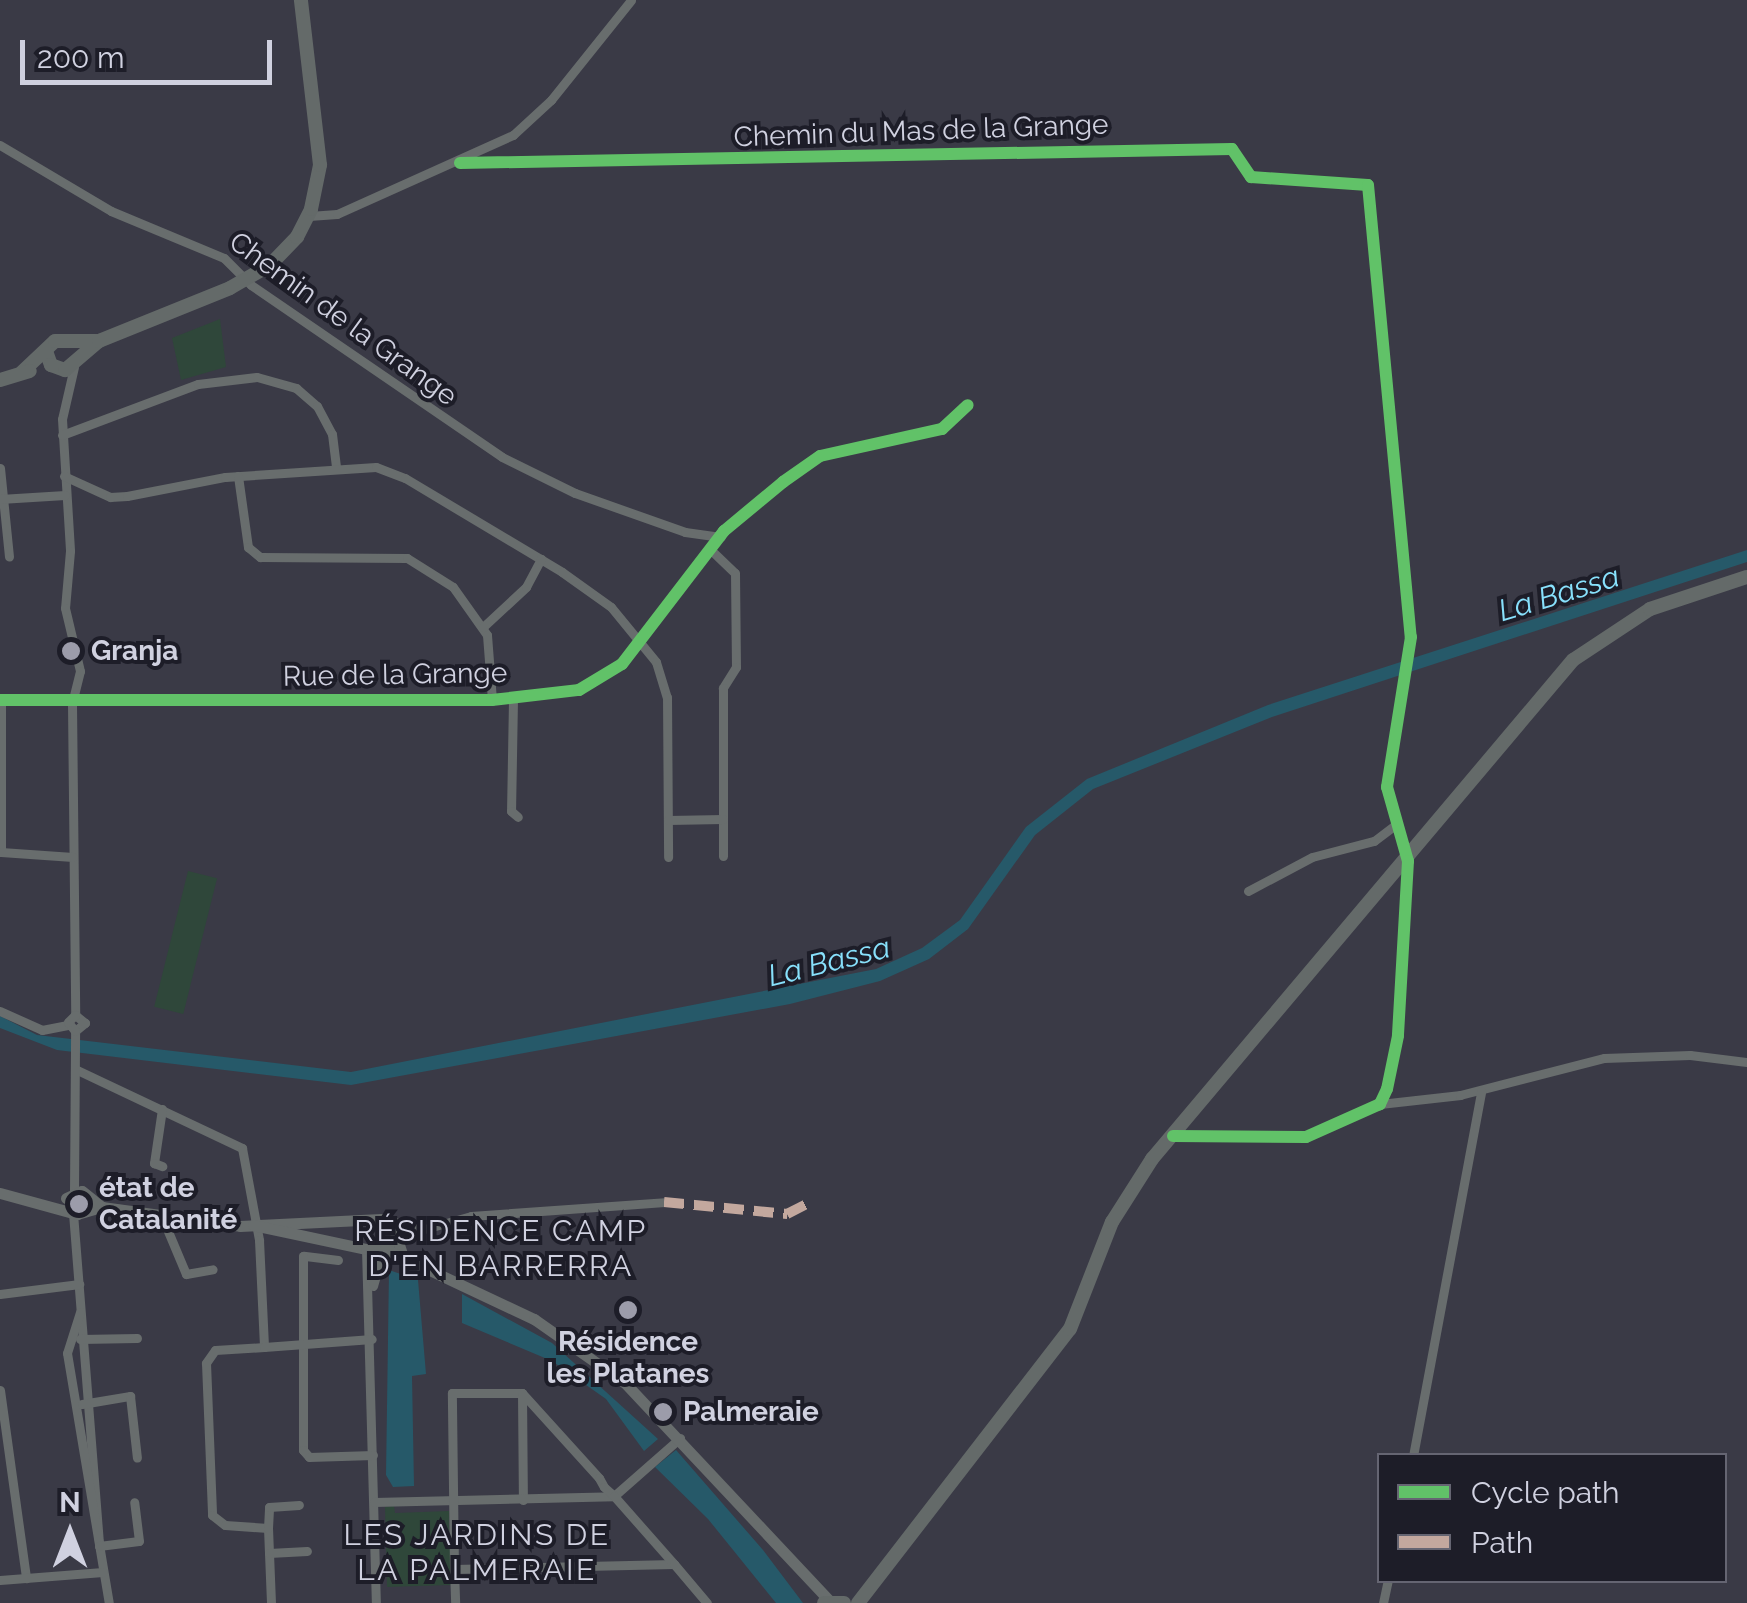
<!DOCTYPE html>
<meta charset="utf-8">
<style>
body{margin:0}
#map{position:relative;width:1747px;height:1603px;overflow:hidden;background:#3a3a46;font-family:Raleway,sans-serif}
div>[style]{position:absolute}
[style*='--x']{left:calc(var(--x)*1px);top:calc(var(--y)*1px);width:calc(var(--w)*1px);rotate:calc(var(--a)*1deg)}
.green>*{inset:0;background:#2f473a;transform-origin:0 0}
.water>*{inset:0;background:#265969}
.minor>*{height:9px;margin:-4.5px;padding:0 4.5px;transform-origin:4.5px;border-radius:4.5px;background:#686d6d}
.tertiary>*{height:11px;margin:-5.5px;padding:0 5.5px;transform-origin:5.5px;border-radius:5.5px;background:#686d6d}
.secondary>*{height:14px;margin:-7px;padding:0 7px;transform-origin:7px;border-radius:7px;background:#646a69}
.quiet>*{height:10px;margin-top:-5px;transform-origin:0;background:repeating-linear-gradient(90deg,#c3a89e 0 20px,transparent 0 30px)}
.cycleway>*{height:12px;margin:-6px;padding:0 6px;transform-origin:6px;border-radius:6px;background:#61c268}
.dots>*{width:28px;height:28px;translate:-50% -50%;box-sizing:border-box;border:5px solid #1d1d28;border-radius:50%}
span{translate:-50% -50%;white-space:nowrap;text-align:center;line-height:1.15;-webkit-text-stroke:8px #1d1d28;paint-order:stroke}
.street-label{font-size:28px;color:#d0d1e0}
.poi-label{font-size:28px;color:#d0d1e0;font-weight:700}
.left{translate:0 -50%;text-align:left}
.water-label{font-size:30px;color:#88e1fc;font-style:italic}
.neighbourhood-label{font-size:30px;color:#d0d1e0;letter-spacing:2.5px}
.legend{position:absolute;left:1377px;top:1453px;width:350px;height:130px;box-sizing:border-box;background:#1d1d28;border:2px solid #656572;margin:0;padding:12px 18px;list-style:none;font-size:30px;color:#d0d1e0}
.legend li{display:flex;align-items:center;gap:20px;height:50px}
.legend b{width:50px;border:2px solid #656572}
.north{position:absolute;left:20px;top:1483px;width:100px;height:100px;-webkit-text-stroke:8px #1d1d28;paint-order:stroke;rotate:0deg;font-size:28px;font-weight:700;line-height:40px;text-align:center;color:#d0d1e0}
.north::after{content:'';display:block;margin:auto;width:35px;height:45px;background:#d0d1e0;clip-path:polygon(50% 0,100% 100%,50% 72%,0 100%)}
.scale{position:absolute;left:20px;top:40px;width:252px;height:45px;box-sizing:border-box;border:5px solid #d0d1e0;border-top:0;padding-left:12px;font-size:30px;line-height:35px;white-space:nowrap;color:#d0d1e0;-webkit-text-stroke:8px #1d1d28;paint-order:stroke}
</style>
<div id="map">
<div class="green">
<div style="clip-path:polygon(220px 319px,226px 367px,181px 380px,172px 338px)"></div>
<div style="left:188px;top:871px;width:30px;height:140px;rotate:14deg"></div>
<div style="clip-path:polygon(394px 1506px,395px 1513px,449px 1511px,451px 1585px,387px 1587px,385px 1507px)"></div>
</div>
<div class="water">
<div style="clip-path:polygon(1747px 550px,1747px 562px,1272px 717px,1093px 789px,1035px 835px,968px 929px,929px 959px,880px 981px,790px 1004px,351px 1085px,57px 1050px,0 1028px,0 1016px,37px 1035px,351px 1072px,876px 969px,922px 948px,960px 920px,1026px 827px,1087px 779px,1268px 705px)"></div>
<div style="clip-path:polygon(389px 1270px,418px 1280px,426px 1374px,412px 1376px,414px 1486px,393px 1487px,386px 1475px)"></div>
<div style="clip-path:polygon(462px 1294px,552px 1343px,658px 1439px,644px 1451px,606px 1399px,552px 1361px,462px 1323px)"></div>
<div style="clip-path:polygon(676px 1450px,763px 1550px,803px 1603px,776px 1603px,708px 1519px,655px 1467px)"></div>
</div>
<div class="minor">
<div style="--x:0;--y:145;--w:129;--a:30.7"></div>
<div style="--x:111;--y:211;--w:122;--a:22.6"></div>
<div style="--x:224;--y:258;--w:38;--a:45"></div>
<div style="--x:251;--y:285;--w:304;--a:34.4"></div>
<div style="--x:502;--y:457;--w:81;--a:26.3"></div>
<div style="--x:575;--y:493;--w:117;--a:19.5"></div>
<div style="--x:685;--y:532;--w:36;--a:8"></div>
<div style="--x:460;--y:163;--w:772;--a:-1.04"></div>
<div style="--x:1232;--y:149;--w:34;--a:56"></div>
<div style="--x:1251;--y:177;--w:117;--a:3.9"></div>
<div style="--x:1368;--y:185;--w:454;--a:84.6"></div>
<div style="--x:1411;--y:637;--w:152;--a:99.1"></div>
<div style="--x:1387;--y:787;--w:77;--a:74.2"></div>
<div style="--x:1408;--y:861;--w:175;--a:93.3"></div>
<div style="--x:1398;--y:1036;--w:54;--a:101.7"></div>
<div style="--x:1387;--y:1089;--w:17;--a:115"></div>
<div style="--x:1380;--y:1104;--w:81;--a:156"></div>
<div style="--x:1306;--y:1137;--w:133;--a:-179.6"></div>
<div style="--x:309;--y:216;--w:28;--a:-4"></div>
<div style="--x:337;--y:214;--w:193;--a:-24.2"></div>
<div style="--x:513;--y:135;--w:52;--a:-42.6"></div>
<div style="--x:551;--y:100;--w:128;--a:-51.3"></div>
<div style="--x:74;--y:367;--w:53;--a:103"></div>
<div style="--x:62;--y:419;--w:132;--a:86.5"></div>
<div style="--x:70;--y:551;--w:57;--a:95"></div>
<div style="--x:65;--y:608;--w:65;--a:76.6"></div>
<div style="--x:80;--y:671;--w:34;--a:104"></div>
<div style="--x:72;--y:704;--w:311;--a:89.4"></div>
<div style="--x:62;--y:435;--w:145;--a:-20.6"></div>
<div style="--x:198;--y:384;--w:59;--a:-6.8"></div>
<div style="--x:257;--y:377;--w:41;--a:15.8"></div>
<div style="--x:296;--y:388;--w:28;--a:41"></div>
<div style="--x:317;--y:406;--w:32;--a:62"></div>
<div style="--x:332;--y:434;--w:32;--a:83"></div>
<div style="--x:0;--y:468;--w:89;--a:84.2"></div>
<div style="--x:64;--y:476;--w:51;--a:24.5"></div>
<div style="--x:110;--y:497;--w:17;--a:-3"></div>
<div style="--x:127;--y:496;--w:100;--a:-11"></div>
<div style="--x:225;--y:477;--w:151;--a:-3.8"></div>
<div style="--x:376;--y:467;--w:31;--a:21"></div>
<div style="--x:405;--y:478;--w:183;--a:30.9"></div>
<div style="--x:562;--y:572;--w:60;--a:35.5"></div>
<div style="--x:611;--y:607;--w:71;--a:50.7"></div>
<div style="--x:656;--y:662;--w:37;--a:73"></div>
<div style="--x:667;--y:697;--w:160;--a:89.6"></div>
<div style="--x:238;--y:476;--w:72;--a:82"></div>
<div style="--x:248;--y:547;--w:16;--a:40"></div>
<div style="--x:260;--y:557;--w:147;--a:0.4"></div>
<div style="--x:407;--y:558;--w:54;--a:32.2"></div>
<div style="--x:453;--y:587;--w:59;--a:54.7"></div>
<div style="--x:487;--y:635;--w:65;--a:85.6"></div>
<div style="--x:0;--y:499;--w:65;--a:-3.5"></div>
<div style="--x:713;--y:552;--w:30;--a:44"></div>
<div style="--x:735;--y:573;--w:94;--a:89.4"></div>
<div style="--x:736;--y:667;--w:25;--a:122"></div>
<div style="--x:723;--y:688;--w:168;--a:90"></div>
<div style="--x:483;--y:627;--w:59;--a:-42.9"></div>
<div style="--x:526;--y:587;--w:32;--a:-62"></div>
<div style="--x:513;--y:699;--w:112;--a:91"></div>
<div style="--x:511;--y:811;--w:9;--a:41"></div>
<div style="--x:0;--y:700;--w:492;--a:0"></div>
<div style="--x:492;--y:700;--w:88;--a:-6.6"></div>
<div style="--x:579;--y:690;--w:50;--a:-31.2"></div>
<div style="--x:622;--y:664;--w:168;--a:-52.5"></div>
<div style="--x:724;--y:531;--w:77;--a:-39.7"></div>
<div style="--x:783;--y:482;--w:45;--a:-35.1"></div>
<div style="--x:820;--y:456;--w:125;--a:-12.5"></div>
<div style="--x:942;--y:429;--w:35;--a:-43"></div>
<div style="--x:1;--y:700;--w:152;--a:90"></div>
<div style="--x:1;--y:852;--w:72;--a:4"></div>
<div style="--x:668;--y:820;--w:55;--a:-1"></div>
<div style="--x:1248;--y:891;--w:72;--a:-28"></div>
<div style="--x:1312;--y:857;--w:64;--a:-14.5"></div>
<div style="--x:1374;--y:841;--w:30;--a:-37"></div>
<div style="--x:0;--y:1011;--w:46;--a:24.3"></div>
<div style="--x:42;--y:1030;--w:26;--a:-11"></div>
<div style="--x:75;--y:1031;--w:13;--a:-39"></div>
<div style="--x:85;--y:1023;--w:13;--a:-141"></div>
<div style="--x:75;--y:1069;--w:185;--a:25.3"></div>
<div style="--x:242;--y:1148;--w:94;--a:79.5"></div>
<div style="--x:259;--y:1240;--w:107;--a:87.3"></div>
<div style="--x:264;--y:1347;--w:49;--a:176.5"></div>
<div style="--x:215;--y:1350;--w:16;--a:125"></div>
<div style="--x:206;--y:1363;--w:152;--a:87.7"></div>
<div style="--x:212;--y:1515;--w:16;--a:38"></div>
<div style="--x:225;--y:1525;--w:43;--a:4"></div>
<div style="--x:268;--y:1528;--w:75;--a:87.7"></div>
<div style="--x:1380;--y:1104;--w:81;--a:-6.4"></div>
<div style="--x:1460;--y:1095;--w:149;--a:-14.4"></div>
<div style="--x:1604;--y:1058;--w:86;--a:-2"></div>
<div style="--x:1690;--y:1055;--w:57;--a:7"></div>
<div style="--x:162;--y:1109;--w:55;--a:98.4"></div>
<div style="--x:154;--y:1163;--w:9;--a:21"></div>
<div style="--x:74;--y:1191;--w:160;--a:-89.6"></div>
<div style="--x:75;--y:1031;--w:11;--a:-128"></div>
<div style="--x:68;--y:1022;--w:10;--a:-45"></div>
<div style="--x:73;--y:1213;--w:334;--a:85.5"></div>
<div style="--x:162;--y:1217;--w:62;--a:67.2"></div>
<div style="--x:186;--y:1274;--w:27;--a:-10"></div>
<div style="--x:390;--y:1221;--w:32;--a:11"></div>
<div style="--x:396;--y:1237;--w:78;--a:-15.6"></div>
<div style="--x:471;--y:1216;--w:194;--a:-4.1"></div>
<div style="--x:366;--y:1249;--w:354;--a:88.4"></div>
<div style="--x:338;--y:1260;--w:35;--a:-173"></div>
<div style="--x:303;--y:1256;--w:194;--a:90"></div>
<div style="--x:303;--y:1450;--w:9;--a:49"></div>
<div style="--x:309;--y:1457;--w:64;--a:-1.8"></div>
<div style="--x:373;--y:1286;--w:37;--a:-74"></div>
<div style="--x:0;--y:1294;--w:80;--a:-7.2"></div>
<div style="--x:80;--y:1312;--w:43;--a:107.6"></div>
<div style="--x:67;--y:1353;--w:254;--a:80.5"></div>
<div style="--x:80;--y:1339;--w:57;--a:-1"></div>
<div style="--x:264;--y:1347;--w:108;--a:-4.2"></div>
<div style="--x:0;--y:1390;--w:190;--a:82.1"></div>
<div style="--x:522;--y:1393;--w:107;--a:89.5"></div>
<div style="--x:82;--y:1404;--w:49;--a:-9.5"></div>
<div style="--x:130;--y:1396;--w:62;--a:83.6"></div>
<div style="--x:1413;--y:1456;--w:371;--a:-79.4"></div>
<div style="--x:374;--y:1502;--w:240;--a:-1.4"></div>
<div style="--x:614;--y:1496;--w:88;--a:-41.3"></div>
<div style="--x:268;--y:1528;--w:21;--a:-87"></div>
<div style="--x:269;--y:1507;--w:30;--a:-4"></div>
<div style="--x:99;--y:1546;--w:40;--a:-7.1"></div>
<div style="--x:139;--y:1541;--w:39;--a:-97"></div>
<div style="--x:269;--y:1553;--w:38;--a:-3"></div>
<div style="--x:674;--y:1564;--w:220;--a:178.7"></div>
<div style="--x:454;--y:1569;--w:176;--a:-90.7"></div>
<div style="--x:452;--y:1393;--w:70;--a:0"></div>
<div style="--x:522;--y:1393;--w:115;--a:47.8"></div>
<div style="--x:599;--y:1478;--w:10;--a:61"></div>
<div style="--x:604;--y:1487;--w:13;--a:42"></div>
<div style="--x:614;--y:1496;--w:91;--a:48.6"></div>
<div style="--x:674;--y:1564;--w:51;--a:49.8"></div>
<div style="--x:454;--y:1569;--w:34;--a:88"></div>
<div style="--x:0;--y:1580;--w:103;--a:-4.4"></div>
<div style="--x:1383;--y:1603;--w:24;--a:-78"></div>
</div>
<div class="tertiary">
<div style="--x:0;--y:1193;--w:80;--a:15.3"></div>
<div style="--x:77;--y:1214;--w:26;--a:-16"></div>
<div style="--x:102;--y:1207;--w:139;--a:7.8"></div>
<div style="--x:240;--y:1226;--w:141;--a:-2.8"></div>
<div style="--x:381;--y:1219;--w:14;--a:30"></div>
<div style="--x:393;--y:1226;--w:29;--a:72"></div>
<div style="--x:66;--y:1198;--w:17;--a:-24"></div>
<div style="--x:82;--y:1191;--w:26;--a:39"></div>
<div style="--x:253;--y:1225;--w:116;--a:12"></div>
<div style="--x:366;--y:1249;--w:23;--a:-5"></div>
<div style="--x:385;--y:1249;--w:165;--a:25.2"></div>
<div style="--x:534;--y:1319;--w:111;--a:35.1"></div>
<div style="--x:625;--y:1383;--w:298;--a:46.8"></div>
</div>
<div class="secondary">
<div style="--x:47;--y:354;--w:12;--a:70"></div>
<div style="--x:51;--y:365;--w:15;--a:20"></div>
<div style="--x:65;--y:370;--w:45;--a:-40.5"></div>
<div style="--x:22;--y:372;--w:45;--a:-43.2"></div>
<div style="--x:55;--y:341;--w:44;--a:0"></div>
<div style="--x:99;--y:341;--w:141;--a:-22"></div>
<div style="--x:230;--y:288;--w:46;--a:-29.9"></div>
<div style="--x:270;--y:265;--w:39;--a:-46"></div>
<div style="--x:297;--y:237;--w:31;--a:-63"></div>
<div style="--x:311;--y:209;--w:45;--a:-78.4"></div>
<div style="--x:320;--y:165;--w:166;--a:-96.6"></div>
<div style="--x:0;--y:380;--w:31;--a:-17"></div>
<div style="--x:824;--y:1603;--w:20;--a:0"></div>
<div style="--x:858;--y:1603;--w:346;--a:-52.3"></div>
<div style="--x:1070;--y:1329;--w:115;--a:-68.6"></div>
<div style="--x:1112;--y:1222;--w:75;--a:-57.6"></div>
<div style="--x:1152;--y:1159;--w:653;--a:-49.85"></div>
<div style="--x:1573;--y:660;--w:92;--a:-33.5"></div>
<div style="--x:1650;--y:609;--w:102;--a:-18.3"></div>
</div>
<div class="quiet">
<div style="--x:664;--y:1202;--w:124;--a:5.6"></div>
<div style="--x:787;--y:1214;--w:25;--a:-27"></div>
</div>
<div class="cycleway">
<div style="--x:460;--y:163;--w:772;--a:-1.04"></div>
<div style="--x:1232;--y:149;--w:34;--a:56"></div>
<div style="--x:1251;--y:177;--w:117;--a:3.9"></div>
<div style="--x:1368;--y:185;--w:454;--a:84.6"></div>
<div style="--x:1411;--y:637;--w:152;--a:99.1"></div>
<div style="--x:1387;--y:787;--w:77;--a:74.2"></div>
<div style="--x:1408;--y:861;--w:175;--a:93.3"></div>
<div style="--x:1398;--y:1036;--w:54;--a:101.7"></div>
<div style="--x:1387;--y:1089;--w:17;--a:115"></div>
<div style="--x:1380;--y:1104;--w:81;--a:156"></div>
<div style="--x:1306;--y:1137;--w:133;--a:-179.6"></div>
<div style="--x:0;--y:700;--w:492;--a:0"></div>
<div style="--x:492;--y:700;--w:88;--a:-6.6"></div>
<div style="--x:579;--y:690;--w:50;--a:-31.2"></div>
<div style="--x:622;--y:664;--w:168;--a:-52.5"></div>
<div style="--x:724;--y:531;--w:77;--a:-39.7"></div>
<div style="--x:783;--y:482;--w:45;--a:-35.1"></div>
<div style="--x:820;--y:456;--w:125;--a:-12.5"></div>
<div style="--x:942;--y:429;--w:35;--a:-43"></div>
</div>
<div class="dots">
<div style="left:71px;top:651px;background:#9c9caa"></div>
<div style="left:79px;top:1204px;background:#9c9caa"></div>
<div style="left:628px;top:1310px;background:#9c9caa"></div>
<div style="left:663px;top:1412px;background:#9c9caa"></div>
</div>
<div class="street-label">
<span style="left:921px;top:131px;rotate:-2deg">Chemin du Mas de la Grange</span>
<span style="left:343px;top:319px;rotate:36deg">Chemin de la Grange</span>
<span style="left:395px;top:675px;rotate:-1deg">Rue de la Grange</span>
</div>
<div class="poi-label">
<span class="left" style="left:91px;top:651px">Granja</span>
<span class="left" style="left:99px;top:1204px">état de<br>Catalanité</span>
<span style="left:628px;top:1358px">Résidence<br>les Platanes</span>
<span class="left" style="left:683px;top:1412px">Palmeraie</span>
</div>
<div class="water-label">
<span style="left:1559px;top:594px;rotate:-17deg">La Bassa</span>
<span style="left:829px;top:962px;rotate:-14deg">La Bassa</span>
</div>
<div class="neighbourhood-label">
<span style="left:501px;top:1248px">RÉSIDENCE CAMP<br>D'EN BARRERRA</span>
<span style="left:477px;top:1552px">LES JARDINS DE<br>LA PALMERAIE</span>
</div>
<ul class="legend">
<li><b style="height:12px;background:#61c268"></b>Cycle path</li>
<li><b style="height:12px;background:#c3a89e"></b>Path</li>
</ul>
<div class="north">N</div>
<div class="scale">200 m</div>
</div>
